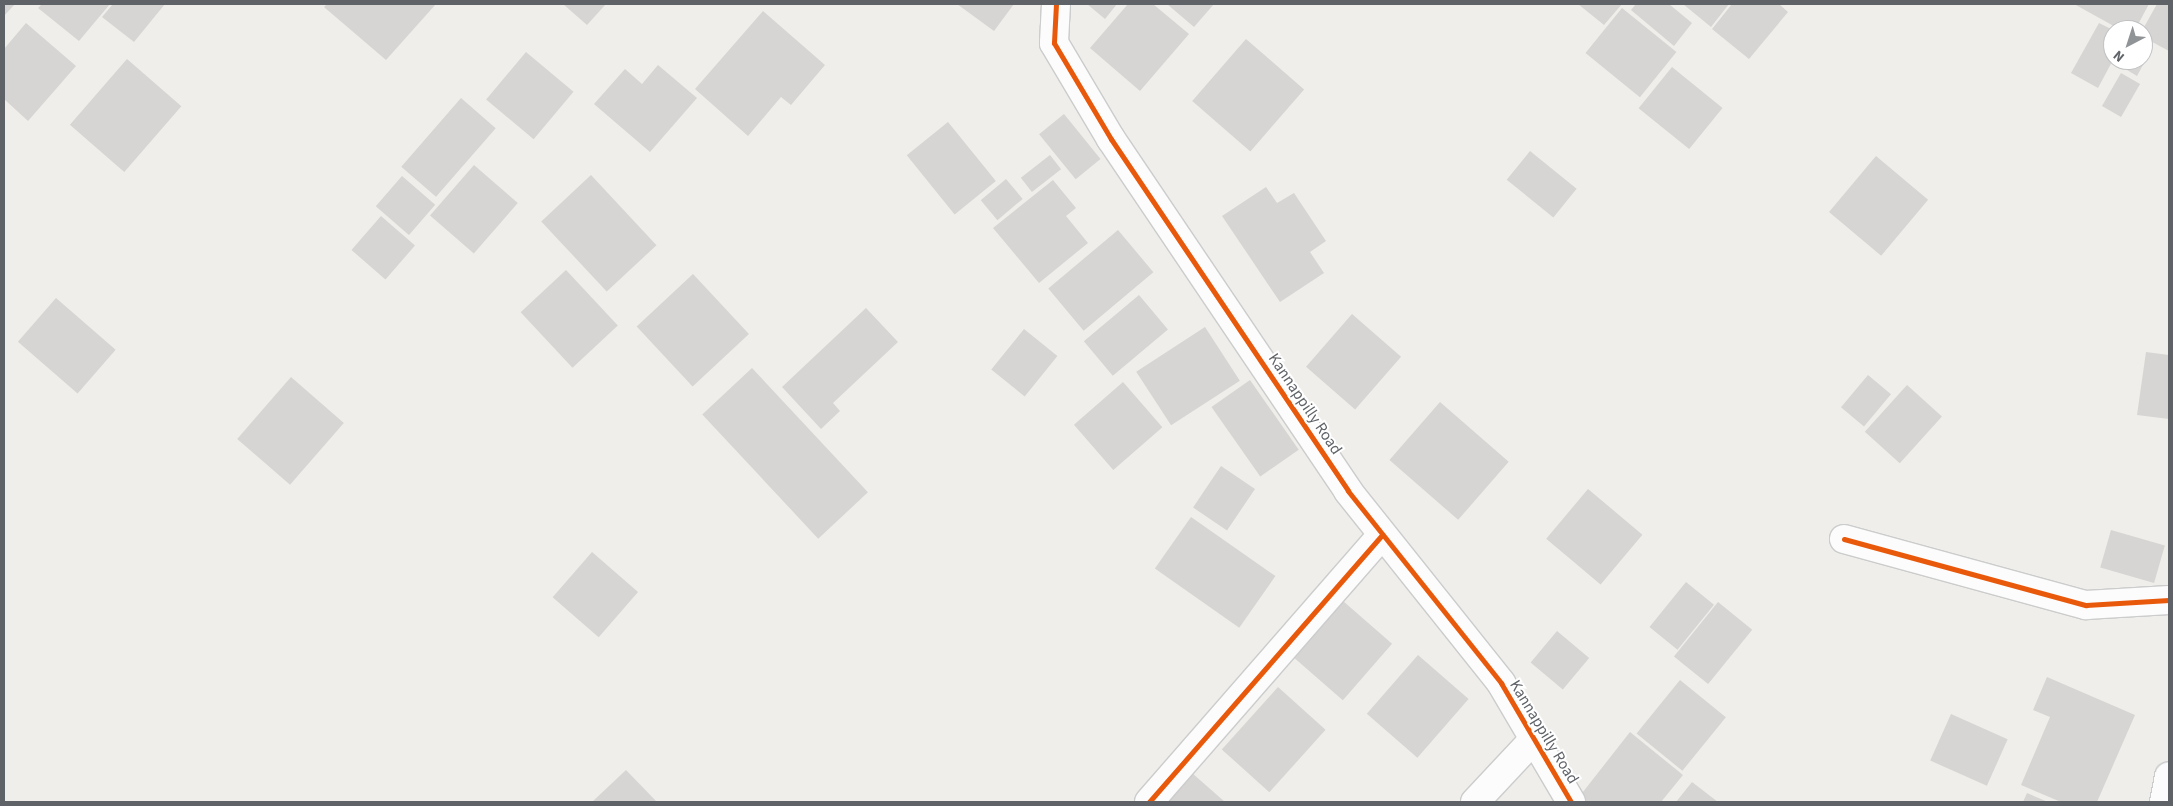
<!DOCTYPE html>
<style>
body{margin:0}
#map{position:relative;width:2173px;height:806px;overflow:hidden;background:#efeeea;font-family:"Source Sans 3",sans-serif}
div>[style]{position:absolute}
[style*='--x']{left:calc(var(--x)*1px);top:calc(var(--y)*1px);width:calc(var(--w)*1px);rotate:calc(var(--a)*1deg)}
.building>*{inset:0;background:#d6d5d3;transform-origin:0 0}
.roads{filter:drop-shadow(1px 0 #cbcccc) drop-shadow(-1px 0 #cbcccc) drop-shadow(0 1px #cbcccc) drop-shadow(0 -1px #cbcccc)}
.minor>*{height:28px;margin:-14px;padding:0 14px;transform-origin:14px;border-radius:14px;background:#fdfcfc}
.cycleway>*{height:5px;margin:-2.5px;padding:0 2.5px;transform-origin:2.5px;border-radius:2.5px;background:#e8590c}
span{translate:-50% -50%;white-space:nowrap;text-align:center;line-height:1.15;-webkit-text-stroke:4px #fff;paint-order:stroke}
.street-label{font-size:16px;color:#5f6368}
.frame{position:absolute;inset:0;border:5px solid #5f6368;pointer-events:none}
.north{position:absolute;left:2103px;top:20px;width:50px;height:50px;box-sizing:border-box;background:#fff;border:1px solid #bfc1c3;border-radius:50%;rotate:220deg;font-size:14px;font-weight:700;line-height:20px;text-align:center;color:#5f6368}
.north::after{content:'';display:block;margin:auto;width:18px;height:22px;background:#919496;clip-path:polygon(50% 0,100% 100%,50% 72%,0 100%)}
</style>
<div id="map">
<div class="building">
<div style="clip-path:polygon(4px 4px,15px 4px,4px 16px)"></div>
<div style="clip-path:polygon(42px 4px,110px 4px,79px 41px,38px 8px)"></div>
<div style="clip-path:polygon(113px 4px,165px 4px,134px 42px,102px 17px)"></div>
<div style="clip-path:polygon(327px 4px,436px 4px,386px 60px,324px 7px)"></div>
<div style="clip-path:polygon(563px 4px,606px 4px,587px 25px)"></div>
<div style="clip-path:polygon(957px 4px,1014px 4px,994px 31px)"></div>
<div style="clip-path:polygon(1087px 4px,1117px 4px,1105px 19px)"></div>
<div style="clip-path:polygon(1128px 4px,1153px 4px,1189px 34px,1140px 91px,1090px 48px)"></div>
<div style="clip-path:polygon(1167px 4px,1214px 4px,1194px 27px)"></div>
<div style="clip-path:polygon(1578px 4px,1622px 4px,1604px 25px)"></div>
<div style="clip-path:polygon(1636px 4px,1669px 4px,1692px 23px,1674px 46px,1631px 10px)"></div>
<div style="clip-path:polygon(1683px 4px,1729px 4px,1711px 27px)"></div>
<div style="clip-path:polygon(1732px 4px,1779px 4px,1788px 12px,1749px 59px,1712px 29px)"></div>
<div style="clip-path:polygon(2074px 4px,2149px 4px,2135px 30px,2121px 30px)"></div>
<div style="clip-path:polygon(2157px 4px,2169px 4px,2169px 51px,2143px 37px,2143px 29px)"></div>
<div style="left:1622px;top:8px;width:70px;height:58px;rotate:39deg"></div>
<div style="clip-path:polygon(763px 11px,825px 65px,791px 105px,781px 97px,748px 136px,695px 89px)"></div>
<div style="clip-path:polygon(26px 23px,76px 66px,28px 121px,4px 99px,4px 49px)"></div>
<div style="clip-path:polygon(2099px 23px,2113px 30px,2113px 60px,2098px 88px,2071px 73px)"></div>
<div style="left:1246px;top:39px;width:77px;height:82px;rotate:41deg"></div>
<div style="clip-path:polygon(2143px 46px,2151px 50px,2137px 76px,2117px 64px,2119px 60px,2143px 60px)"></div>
<div style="left:526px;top:52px;width:62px;height:62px;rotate:40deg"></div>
<div style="left:127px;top:59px;width:72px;height:87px;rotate:41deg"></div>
<div style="clip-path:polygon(658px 65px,697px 98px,650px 152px,594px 104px,625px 69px,642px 84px)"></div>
<div style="left:1672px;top:67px;width:65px;height:53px;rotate:39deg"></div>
<div style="left:2121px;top:73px;width:22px;height:38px;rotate:30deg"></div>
<div style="left:461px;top:98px;width:46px;height:91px;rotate:41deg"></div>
<div style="left:1064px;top:114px;width:58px;height:32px;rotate:51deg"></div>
<div style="left:948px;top:122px;width:76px;height:53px;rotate:51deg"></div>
<div style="left:1530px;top:151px;width:60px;height:37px;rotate:39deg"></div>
<div style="left:1050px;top:155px;width:18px;height:37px;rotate:52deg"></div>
<div style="left:1876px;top:156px;width:68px;height:73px;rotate:40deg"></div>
<div style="left:474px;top:165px;width:58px;height:67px;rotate:41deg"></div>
<div style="left:591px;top:175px;width:96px;height:68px;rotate:47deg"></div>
<div style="left:402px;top:176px;width:44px;height:40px;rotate:41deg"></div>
<div style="left:1006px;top:179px;width:26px;height:33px;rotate:50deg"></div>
<div style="clip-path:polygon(1053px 180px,1076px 208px,1066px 216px,1088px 243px,1039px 283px,993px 228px)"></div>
<div style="clip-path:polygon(1266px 187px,1277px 203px,1294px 193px,1326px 241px,1310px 252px,1324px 273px,1280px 302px,1222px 216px)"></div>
<div style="left:381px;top:216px;width:45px;height:45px;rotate:41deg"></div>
<div style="left:1118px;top:230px;width:55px;height:91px;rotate:50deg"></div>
<div style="left:566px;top:270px;width:76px;height:62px;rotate:47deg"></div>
<div style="left:693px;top:274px;width:82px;height:77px;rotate:47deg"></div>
<div style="left:1139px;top:295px;width:45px;height:72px;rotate:50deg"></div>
<div style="left:56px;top:298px;width:79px;height:58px;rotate:41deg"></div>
<div style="clip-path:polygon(866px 308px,898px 342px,833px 403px,840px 411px,821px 429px,782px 387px)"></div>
<div style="left:1352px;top:314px;width:65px;height:70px;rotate:41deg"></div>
<div style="left:1205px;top:327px;width:64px;height:82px;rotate:57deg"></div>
<div style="left:1024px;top:329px;width:43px;height:52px;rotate:39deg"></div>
<div style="clip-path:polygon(2146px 352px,2169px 355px,2169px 419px,2137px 415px)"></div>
<div style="left:752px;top:368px;width:170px;height:68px;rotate:47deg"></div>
<div style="left:1868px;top:375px;width:30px;height:42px;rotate:40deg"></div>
<div style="left:291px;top:377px;width:70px;height:82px;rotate:41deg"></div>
<div style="left:1250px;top:380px;width:85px;height:47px;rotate:55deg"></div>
<div style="left:1123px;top:382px;width:60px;height:65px;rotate:49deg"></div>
<div style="left:1907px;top:385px;width:47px;height:63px;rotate:42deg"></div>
<div style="left:1440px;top:402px;width:91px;height:77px;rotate:41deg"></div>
<div style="left:1221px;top:466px;width:41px;height:50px;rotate:34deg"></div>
<div style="left:1588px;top:489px;width:71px;height:65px;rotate:40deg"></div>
<div style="left:1191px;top:517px;width:103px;height:63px;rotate:35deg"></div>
<div style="left:2111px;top:530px;width:56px;height:39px;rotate:16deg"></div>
<div style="left:592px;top:552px;width:61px;height:60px;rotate:41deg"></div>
<div style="left:1686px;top:582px;width:36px;height:58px;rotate:39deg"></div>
<div style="left:1343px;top:601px;width:65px;height:75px;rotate:41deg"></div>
<div style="left:1718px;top:602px;width:44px;height:70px;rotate:39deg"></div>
<div style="left:1557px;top:631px;width:42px;height:41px;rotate:40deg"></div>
<div style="left:1418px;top:655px;width:67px;height:78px;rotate:41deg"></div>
<div style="clip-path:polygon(2047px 677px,2135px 715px,2097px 802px,2061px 802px,2021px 785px,2050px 717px,2033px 710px)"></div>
<div style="left:1680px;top:680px;width:59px;height:69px;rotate:39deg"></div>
<div style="left:1278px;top:687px;width:64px;height:84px;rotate:42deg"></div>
<div style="left:1951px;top:714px;width:62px;height:51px;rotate:24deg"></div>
<div style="clip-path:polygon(1630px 732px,1683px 775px,1661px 802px,1585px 802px,1579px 797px)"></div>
<div style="clip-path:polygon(626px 770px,657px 802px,592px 802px)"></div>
<div style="clip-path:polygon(1192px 773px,1225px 802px,1167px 802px)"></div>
<div style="clip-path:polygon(1692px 782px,1718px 802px,1676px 802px)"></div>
<div style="clip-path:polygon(2027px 793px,2048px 802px,2023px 802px)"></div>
</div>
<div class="roads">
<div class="minor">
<div style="--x:1056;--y:4;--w:39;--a:93"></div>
<div style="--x:1054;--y:43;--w:112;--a:59.3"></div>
<div style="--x:1111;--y:139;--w:424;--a:56"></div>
<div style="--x:1348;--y:491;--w:246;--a:51.4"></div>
<div style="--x:1501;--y:683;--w:138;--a:59.5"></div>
<div style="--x:1844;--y:539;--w:251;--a:15.3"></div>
<div style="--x:2086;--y:605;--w:83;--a:-3.4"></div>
<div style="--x:1149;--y:802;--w:353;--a:-48.9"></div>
<div style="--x:1475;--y:802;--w:86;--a:-46.9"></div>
<div style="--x:2164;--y:802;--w:26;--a:-79"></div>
</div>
</div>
<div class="cycleway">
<div style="--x:1056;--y:4;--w:39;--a:93"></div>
<div style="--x:1054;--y:43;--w:112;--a:59.3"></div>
<div style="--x:1111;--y:139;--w:424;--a:56"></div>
<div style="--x:1348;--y:491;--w:246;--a:51.4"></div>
<div style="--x:1501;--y:683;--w:138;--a:59.5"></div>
<div style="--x:1844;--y:539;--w:251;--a:15.3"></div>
<div style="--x:2086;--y:605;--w:83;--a:-3.4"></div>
<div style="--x:1149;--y:802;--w:353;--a:-48.9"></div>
</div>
<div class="street-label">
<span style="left:1305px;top:404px;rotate:56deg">Kannappilly Road</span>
<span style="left:1544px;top:732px;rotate:59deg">Kannappilly Road</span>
</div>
<div class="frame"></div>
<div class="north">N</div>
</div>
